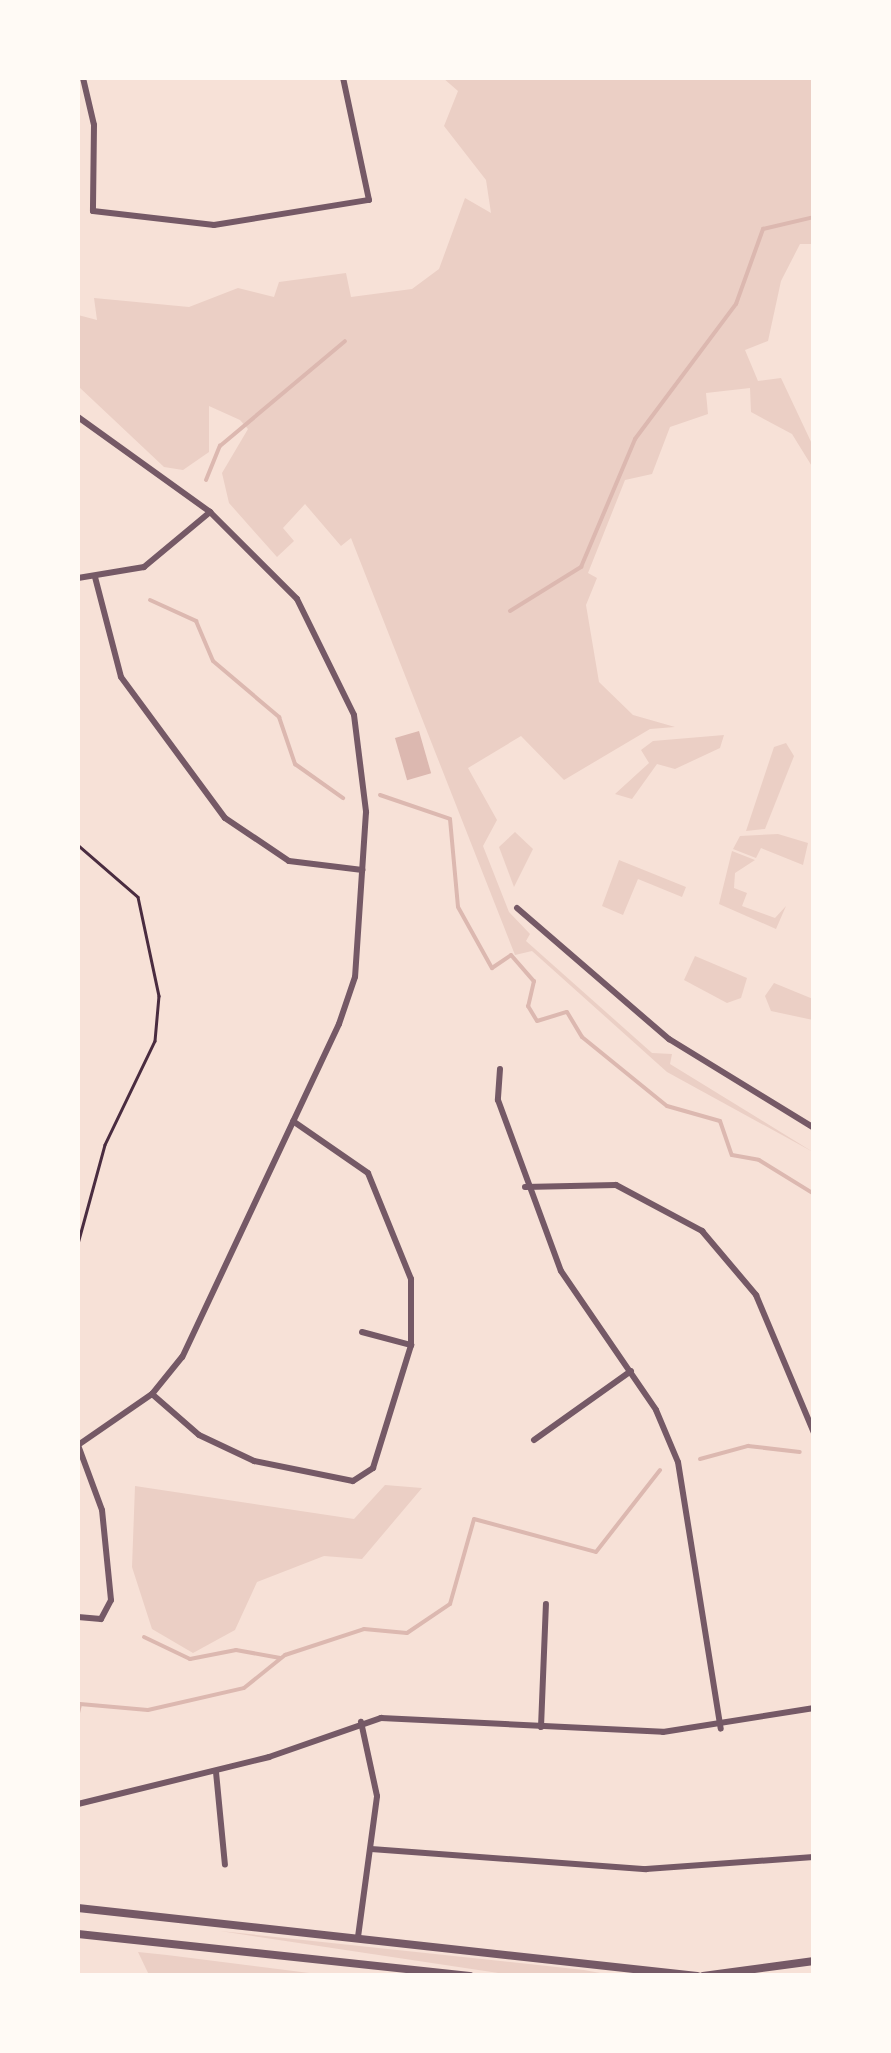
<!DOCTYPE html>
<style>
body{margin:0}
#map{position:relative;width:891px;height:2053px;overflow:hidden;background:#f7e1d7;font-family:Arial,sans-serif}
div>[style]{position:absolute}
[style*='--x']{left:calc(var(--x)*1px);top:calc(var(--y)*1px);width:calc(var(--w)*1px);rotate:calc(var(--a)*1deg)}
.green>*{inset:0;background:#ebcfc5}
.water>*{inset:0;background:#dcb8b0;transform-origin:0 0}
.stream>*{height:4px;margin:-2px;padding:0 2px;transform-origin:2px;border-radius:2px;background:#dcb8b0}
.path>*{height:2.5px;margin:-1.25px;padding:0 1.25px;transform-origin:1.25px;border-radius:1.25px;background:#4a2c40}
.minor>*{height:6px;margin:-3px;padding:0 3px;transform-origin:3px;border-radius:3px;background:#755966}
.tertiary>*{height:8px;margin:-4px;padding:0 4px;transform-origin:4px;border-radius:4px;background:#755966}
span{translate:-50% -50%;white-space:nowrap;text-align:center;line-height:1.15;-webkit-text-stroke:10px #fffaf5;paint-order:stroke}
.frame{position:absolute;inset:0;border:80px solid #fffaf5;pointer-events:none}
</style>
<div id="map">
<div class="green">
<div style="clip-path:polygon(443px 78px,813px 78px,813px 244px,800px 244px,781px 281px,768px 341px,745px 350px,758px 381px,781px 378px,813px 446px,813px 468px,792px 434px,751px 412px,750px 388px,706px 393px,708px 414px,670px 427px,652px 474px,625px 480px,588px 573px,597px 578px,586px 605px,599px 682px,633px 715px,675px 727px,650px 729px,564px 780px,521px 736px,468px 768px,497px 820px,483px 846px,509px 912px,530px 934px,526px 941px,652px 1053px,672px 1054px,670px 1064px,813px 1152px,667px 1072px,532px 951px,515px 955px,351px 538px,341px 546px,305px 504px,283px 528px,294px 541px,277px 557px,229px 503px,222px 473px,248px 429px,240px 420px,209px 406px,209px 452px,183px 470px,164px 467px,78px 386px,78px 315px,97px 320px,94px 298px,189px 307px,238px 288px,274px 297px,279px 282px,346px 273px,351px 297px,412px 289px,439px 269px,465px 198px,491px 213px,486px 180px,444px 126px,458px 91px)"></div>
<div style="clip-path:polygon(724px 735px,720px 748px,675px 769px,657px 764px,632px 799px,615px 794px,649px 763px,641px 750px,653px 741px)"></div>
<div style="clip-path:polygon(786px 743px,794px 756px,765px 829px,746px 831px,774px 747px)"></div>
<div style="clip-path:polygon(515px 832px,533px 849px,514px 887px,499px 847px)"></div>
<div style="clip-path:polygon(778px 834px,808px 843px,803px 865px,761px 848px,756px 858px,733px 849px,740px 836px)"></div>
<div style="clip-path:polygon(732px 851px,755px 860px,735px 873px,734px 888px,747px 893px,742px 906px,775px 918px,786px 906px,776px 929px,719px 904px)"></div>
<div style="clip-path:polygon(619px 860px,686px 887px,682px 897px,638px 879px,623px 915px,602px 906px)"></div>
<div style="clip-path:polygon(695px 956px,747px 978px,741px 998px,727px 1003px,684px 980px)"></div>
<div style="clip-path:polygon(774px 983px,813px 999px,813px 1020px,771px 1011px,765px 996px)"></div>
<div style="clip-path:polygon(385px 1485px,422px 1488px,362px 1559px,324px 1556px,257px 1582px,235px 1630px,193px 1653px,152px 1629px,132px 1567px,135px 1486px,354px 1519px)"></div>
<div style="clip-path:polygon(220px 1931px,584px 1970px,611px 1975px,511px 1975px)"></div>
<div style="clip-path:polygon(138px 1952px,167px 1955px,325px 1975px,149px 1975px)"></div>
</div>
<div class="water">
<div style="left:419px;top:731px;width:44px;height:25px;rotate:74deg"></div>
</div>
<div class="stream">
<div style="--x:206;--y:480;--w:37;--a:-68"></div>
<div style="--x:220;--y:446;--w:163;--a:-40"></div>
<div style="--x:150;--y:600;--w:51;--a:24.5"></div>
<div style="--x:196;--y:621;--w:43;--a:67"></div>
<div style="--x:213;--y:661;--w:87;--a:40.3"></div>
<div style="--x:279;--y:717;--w:50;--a:71.2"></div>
<div style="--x:295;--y:764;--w:59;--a:35.3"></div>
<div style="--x:510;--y:611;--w:84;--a:-31.8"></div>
<div style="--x:581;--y:567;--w:139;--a:-67.1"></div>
<div style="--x:635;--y:439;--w:169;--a:-53.2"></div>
<div style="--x:736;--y:304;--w:80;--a:-70.2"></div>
<div style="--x:763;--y:229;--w:52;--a:-13.2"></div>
<div style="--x:380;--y:795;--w:74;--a:18.9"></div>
<div style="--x:450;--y:819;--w:88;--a:84.8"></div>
<div style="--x:458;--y:907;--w:70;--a:60.9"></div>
<div style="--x:492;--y:968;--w:23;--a:-34"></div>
<div style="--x:511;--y:955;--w:35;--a:49"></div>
<div style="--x:534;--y:981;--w:26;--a:103"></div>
<div style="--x:528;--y:1006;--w:17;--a:59"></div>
<div style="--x:537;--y:1021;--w:31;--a:-17"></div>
<div style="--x:567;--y:1012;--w:29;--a:59"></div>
<div style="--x:582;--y:1037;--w:109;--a:39.1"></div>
<div style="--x:667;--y:1106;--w:55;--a:15.8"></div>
<div style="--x:720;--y:1121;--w:36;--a:71"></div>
<div style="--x:732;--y:1155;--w:27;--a:10"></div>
<div style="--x:759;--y:1160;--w:65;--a:31.7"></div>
<div style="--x:700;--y:1459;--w:50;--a:-15.2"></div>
<div style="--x:748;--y:1446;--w:52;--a:6.6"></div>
<div style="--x:144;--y:1637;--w:51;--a:25.6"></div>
<div style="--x:190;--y:1659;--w:47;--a:-11.1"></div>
<div style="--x:236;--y:1650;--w:45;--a:10.3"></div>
<div style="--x:78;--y:1713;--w:9;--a:-77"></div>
<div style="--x:80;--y:1704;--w:68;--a:5"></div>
<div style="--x:148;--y:1710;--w:98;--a:-12.9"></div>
<div style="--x:244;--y:1688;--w:53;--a:-38.8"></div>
<div style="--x:285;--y:1655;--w:83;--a:-18.2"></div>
<div style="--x:364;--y:1629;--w:43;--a:5.3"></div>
<div style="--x:407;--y:1633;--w:52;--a:-34"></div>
<div style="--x:450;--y:1604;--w:88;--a:-74.2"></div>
<div style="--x:474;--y:1519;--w:126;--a:15.1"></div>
<div style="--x:596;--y:1552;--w:104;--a:-52"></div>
</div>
<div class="path">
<div style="--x:78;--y:845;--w:79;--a:40.9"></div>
<div style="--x:138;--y:897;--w:101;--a:78"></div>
<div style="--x:159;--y:996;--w:45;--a:95.1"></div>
<div style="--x:155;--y:1041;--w:115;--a:115.7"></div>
<div style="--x:105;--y:1145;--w:103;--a:105.3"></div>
</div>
<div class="minor">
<div style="--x:83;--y:78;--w:48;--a:76.8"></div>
<div style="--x:94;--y:125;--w:86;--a:90.7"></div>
<div style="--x:93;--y:211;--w:122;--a:6.6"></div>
<div style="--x:214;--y:225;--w:157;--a:-9.2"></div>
<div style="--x:369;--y:200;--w:125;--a:-102"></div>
<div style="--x:78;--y:417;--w:163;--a:35.7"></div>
<div style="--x:210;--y:512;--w:123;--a:45"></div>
<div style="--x:297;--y:599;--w:129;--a:63.8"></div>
<div style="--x:354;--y:715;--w:98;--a:82.9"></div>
<div style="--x:366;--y:812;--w:165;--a:93.8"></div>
<div style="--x:355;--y:977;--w:50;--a:108.8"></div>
<div style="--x:339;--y:1024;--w:368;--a:115.2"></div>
<div style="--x:182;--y:1357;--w:48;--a:129"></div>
<div style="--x:152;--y:1394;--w:90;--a:145.4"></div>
<div style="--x:95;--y:577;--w:103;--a:75.4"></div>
<div style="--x:121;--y:677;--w:175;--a:53.6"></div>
<div style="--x:225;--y:818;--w:77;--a:33.9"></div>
<div style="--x:289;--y:861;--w:74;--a:7"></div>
<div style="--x:78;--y:578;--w:67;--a:-9.5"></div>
<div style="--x:144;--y:567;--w:86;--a:-39.8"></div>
<div style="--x:517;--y:908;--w:201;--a:40.8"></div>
<div style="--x:669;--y:1039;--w:170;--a:31.5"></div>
<div style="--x:500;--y:1069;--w:31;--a:94"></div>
<div style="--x:498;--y:1100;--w:182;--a:69.8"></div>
<div style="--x:561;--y:1271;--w:168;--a:55.6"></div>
<div style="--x:656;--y:1410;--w:56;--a:67.1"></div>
<div style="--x:678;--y:1462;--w:270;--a:80.9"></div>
<div style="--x:525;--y:1187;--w:91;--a:-1.3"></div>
<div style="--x:616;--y:1185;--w:98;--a:28.1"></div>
<div style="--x:702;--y:1231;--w:84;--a:49.8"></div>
<div style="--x:756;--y:1295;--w:150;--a:67.2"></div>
<div style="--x:362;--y:1332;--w:51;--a:14.9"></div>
<div style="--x:152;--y:1394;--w:62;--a:41.1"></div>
<div style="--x:199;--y:1435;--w:61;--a:25.3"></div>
<div style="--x:254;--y:1461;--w:101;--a:11.4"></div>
<div style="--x:353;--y:1481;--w:24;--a:-33"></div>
<div style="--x:373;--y:1468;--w:129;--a:-72.8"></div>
<div style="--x:411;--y:1345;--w:66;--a:-90"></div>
<div style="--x:411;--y:1279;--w:114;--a:-112.1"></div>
<div style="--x:368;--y:1173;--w:91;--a:-145.3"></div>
<div style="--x:534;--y:1440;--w:119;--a:-35.4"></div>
<div style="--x:78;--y:1617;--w:23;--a:5"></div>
<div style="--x:101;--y:1619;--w:21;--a:-62"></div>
<div style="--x:111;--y:1600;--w:90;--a:-95.7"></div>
<div style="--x:102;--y:1510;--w:69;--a:-110.3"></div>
<div style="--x:541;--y:1727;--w:123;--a:-87.7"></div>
<div style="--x:216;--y:1772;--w:93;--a:84.5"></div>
<div style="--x:78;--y:1804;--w:197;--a:-13.8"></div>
<div style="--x:269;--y:1757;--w:119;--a:-19.2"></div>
<div style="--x:381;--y:1718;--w:282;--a:2.8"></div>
<div style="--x:663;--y:1732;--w:153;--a:-9"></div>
<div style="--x:371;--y:1849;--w:276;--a:4.2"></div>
<div style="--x:646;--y:1869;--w:168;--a:-4.1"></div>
<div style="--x:358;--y:1937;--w:142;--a:-82.3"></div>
<div style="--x:377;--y:1796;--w:76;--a:-102.2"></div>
</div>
<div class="tertiary">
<div style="--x:78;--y:1908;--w:623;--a:6.27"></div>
<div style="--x:78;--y:1934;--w:394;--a:6.1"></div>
<div style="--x:703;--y:1976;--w:112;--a:-7.7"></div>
</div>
<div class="frame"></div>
</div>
